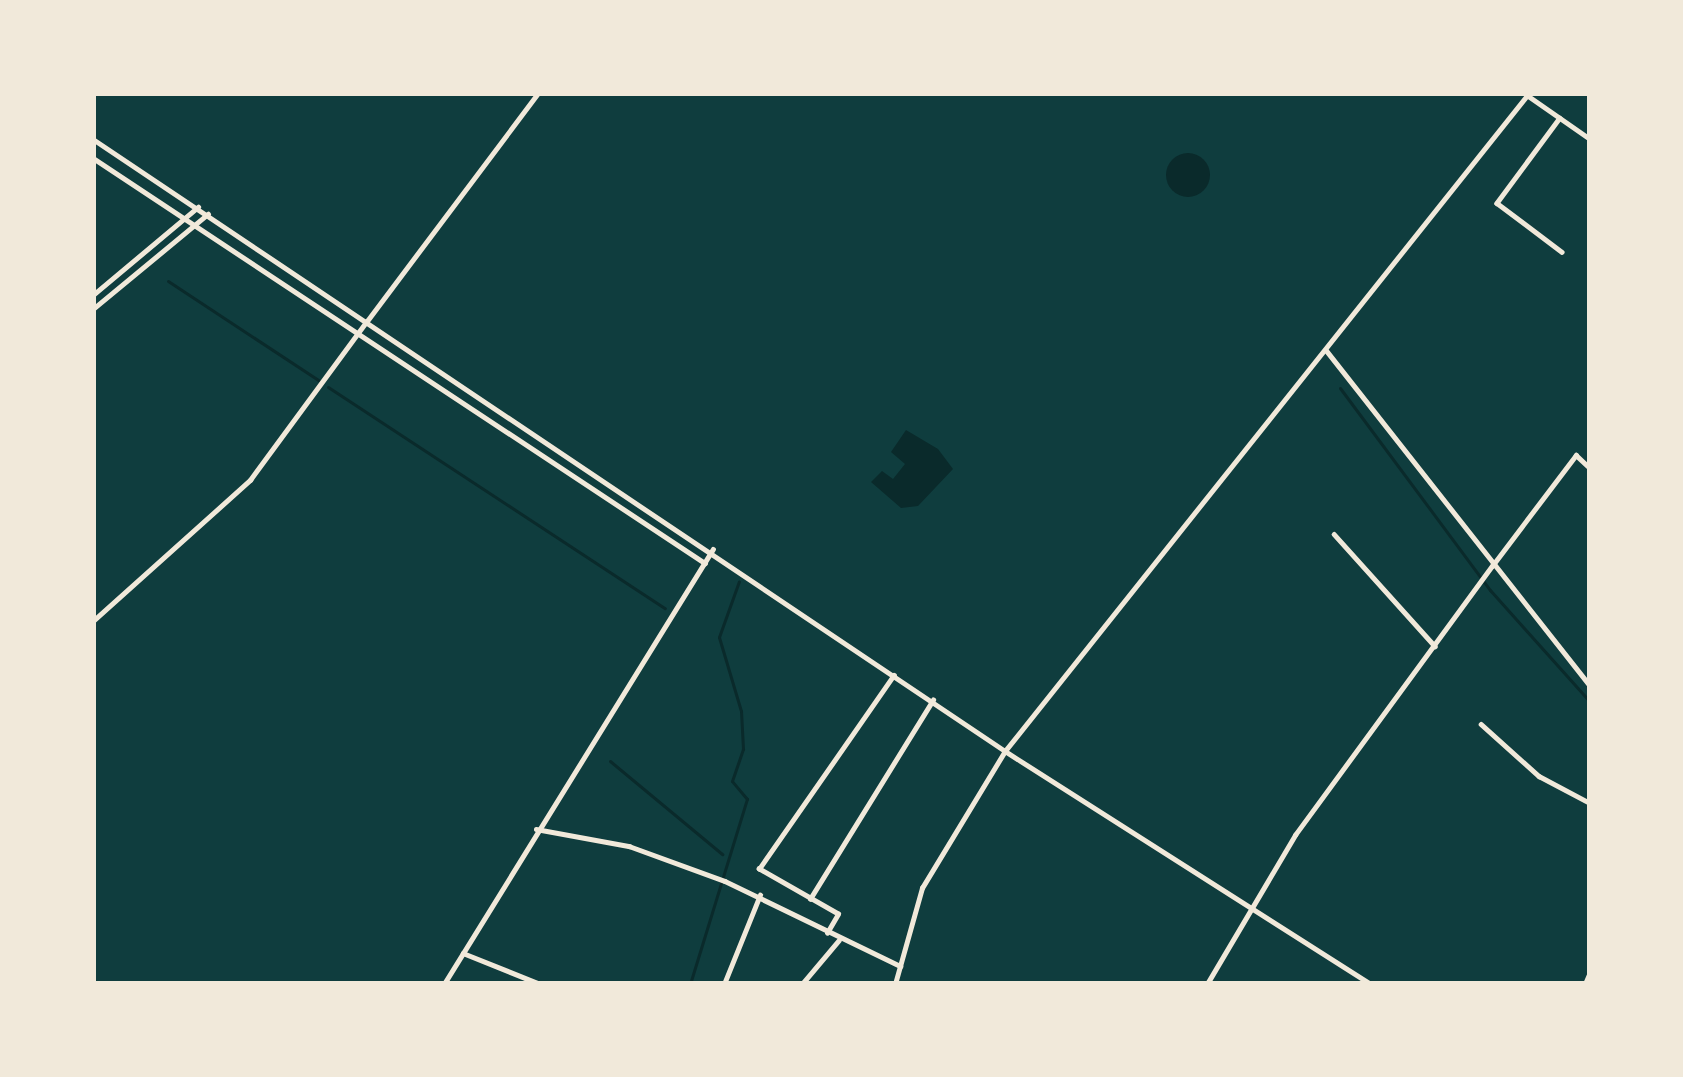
<!DOCTYPE html>
<style>
body{margin:0}
#map{position:relative;width:1683px;height:1077px;overflow:hidden;background:#0f3d3e;font-family:Roboto,sans-serif}
div>[style]{position:absolute}
[style*='--x']{left:calc(var(--x)*1px);top:calc(var(--y)*1px);width:calc(var(--w)*1px);rotate:calc(var(--a)*1deg)}
.water>*{inset:0;background:#0a2a2b}
.round{border-radius:50%}
.stream>*{height:3px;margin:-1.5px;padding:0 1.5px;transform-origin:1.5px;border-radius:1.5px;background:#0a2a2b}
.minor>*{height:4.5px;margin:-2.25px;padding:0 2.25px;transform-origin:2.25px;border-radius:2.25px;background:#f1e9da}
.tertiary>*{height:4.5px;margin:-2.25px;padding:0 2.25px;transform-origin:2.25px;border-radius:2.25px;background:#f1e9da}
span{translate:-50% -50%;white-space:nowrap;text-align:center;line-height:1.15;-webkit-text-stroke:12px #f1e9da;paint-order:stroke}
.frame{position:absolute;inset:0;border:96px solid #f1e9da;pointer-events:none}
</style>
<div id="map">
<div class="water">
<div class="round" style="left:1166px;top:153px;width:44px;height:44px"></div>
<div style="clip-path:polygon(906px 430px,938px 449px,953px 469px,918px 506px,901px 508px,871px 482px,882px 471px,893px 479px,905px 464px,891px 452px)"></div>
</div>
<div class="stream">
<div style="--x:168;--y:281;--w:180;--a:33.4"></div>
<div style="--x:328;--y:387;--w:403;--a:33.3"></div>
<div style="--x:1340;--y:388;--w:252;--a:53.4"></div>
<div style="--x:1490;--y:590;--w:150;--a:48.2"></div>
<div style="--x:610;--y:761;--w:146;--a:39.7"></div>
<div style="--x:690;--y:984;--w:194;--a:-72.9"></div>
<div style="--x:747;--y:799;--w:23;--a:-130"></div>
<div style="--x:732;--y:781;--w:34;--a:-71"></div>
<div style="--x:743;--y:749;--w:38;--a:-93"></div>
<div style="--x:741;--y:711;--w:77;--a:-106.6"></div>
<div style="--x:719;--y:637;--w:59;--a:-70.3"></div>
</div>
<div class="minor">
<div style="--x:1527;--y:95;--w:77;--a:34.9"></div>
<div style="--x:1560;--y:118;--w:106;--a:126.5"></div>
<div style="--x:1497;--y:203;--w:81;--a:37"></div>
<div style="--x:367;--y:321;--w:285;--a:-53.1"></div>
<div style="--x:1334;--y:534;--w:151;--a:48"></div>
<div style="--x:1481;--y:724;--w:78;--a:41.9"></div>
<div style="--x:1539;--y:776;--w:58;--a:27.9"></div>
<div style="--x:536;--y:829;--w:95;--a:10.4"></div>
<div style="--x:629;--y:846;--w:102;--a:20"></div>
<div style="--x:725;--y:881;--w:195;--a:25.9"></div>
<div style="--x:810;--y:899;--w:234;--a:-58.3"></div>
<div style="--x:827;--y:933;--w:22;--a:-60"></div>
<div style="--x:838;--y:914;--w:91;--a:-150.3"></div>
<div style="--x:759;--y:869;--w:236;--a:-55.2"></div>
<div style="--x:463;--y:953;--w:83;--a:21.9"></div>
<div style="--x:724;--y:984;--w:96;--a:-68"></div>
<div style="--x:802;--y:984;--w:57;--a:-49.9"></div>
<div style="--x:1207;--y:984;--w:173;--a:-59.4"></div>
<div style="--x:1295;--y:835;--w:333;--a:-53.8"></div>
<div style="--x:1492;--y:566;--w:139;--a:-52.9"></div>
<div style="--x:1576;--y:455;--w:19;--a:43"></div>
<div style="--x:1585;--y:984;--w:13;--a:-67"></div>
</div>
<div class="tertiary">
<div style="--x:93;--y:139;--w:1098;--a:33.86"></div>
<div style="--x:1005;--y:751;--w:434;--a:32.5"></div>
<div style="--x:93;--y:158;--w:734;--a:33.5"></div>
<div style="--x:93;--y:295;--w:137;--a:-40"></div>
<div style="--x:93;--y:309;--w:149;--a:-39.6"></div>
<div style="--x:1326;--y:350;--w:427;--a:51.8"></div>
<div style="--x:93;--y:621;--w:211;--a:-41.9"></div>
<div style="--x:250;--y:480;--w:197;--a:-53.7"></div>
<div style="--x:444;--y:984;--w:511;--a:-58.27"></div>
<div style="--x:895;--y:984;--w:100;--a:-74.3"></div>
<div style="--x:922;--y:888;--w:160;--a:-58.8"></div>
<div style="--x:1005;--y:751;--w:841;--a:-51.47"></div>
</div>
<div class="frame"></div>
</div>
